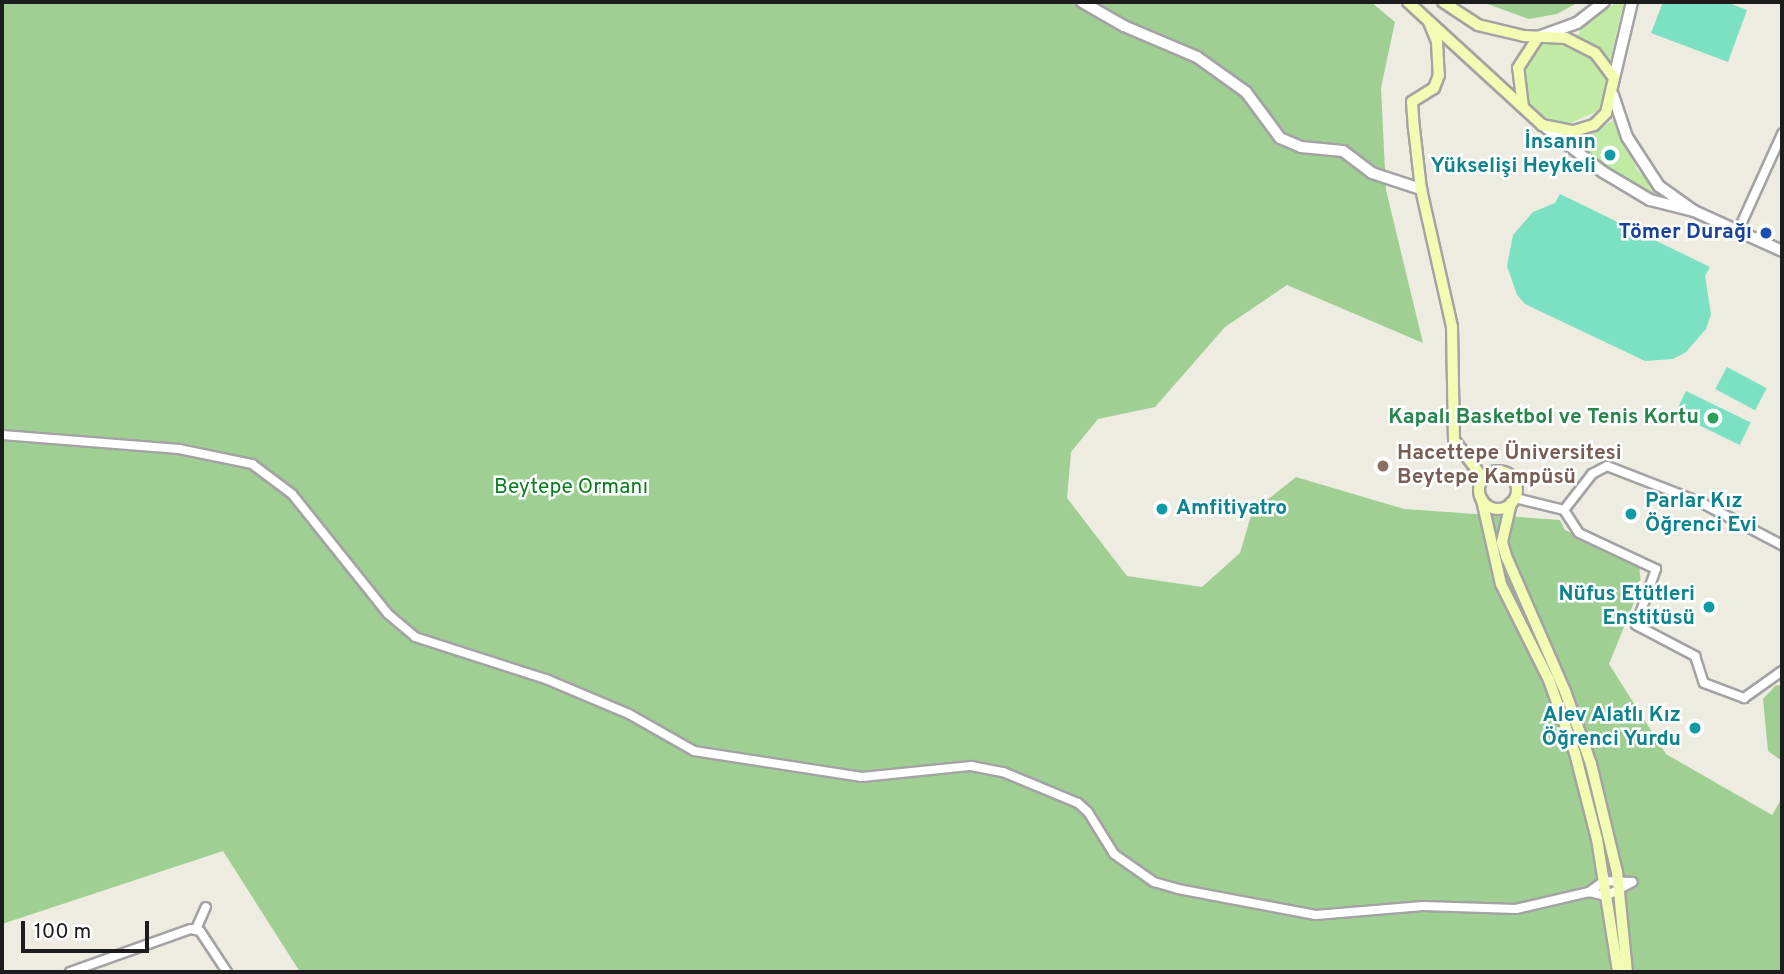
<!DOCTYPE html>
<meta charset="utf-8">
<style>
body{margin:0}
#map{position:relative;width:1784px;height:974px;overflow:hidden;background:#eeebe1;font-family:Overpass,sans-serif}
div>[style]{position:absolute}
[style*='--x']{left:calc(var(--x)*1px);top:calc(var(--y)*1px);width:calc(var(--w)*1px);rotate:calc(var(--a)*1deg)}
.grass>*{inset:0;background:#c1eaa5}
.forest>*{inset:0;background:#a0cf94}
.pitch>*{inset:0;background:#7ce0c2;transform-origin:0 0}
.roads{filter:drop-shadow(2px 0 #a3a3a3) drop-shadow(-2px 0 #a3a3a3) drop-shadow(0 2px #a3a3a3) drop-shadow(0 -2px #a3a3a3)}
.minor>*{height:8px;margin:-4px;padding:0 4px;transform-origin:4px;border-radius:4px;background:#fff}
.tertiary>*{height:10px;margin:-5px;padding:0 5px;transform-origin:5px;border-radius:5px;background:#fff}
.secondary>*{height:10px;margin:-5px;padding:0 5px;transform-origin:5px;border-radius:5px;background:#f1fbb2}
.secondary>.ring{margin:-5px;padding:0;box-sizing:content-box;background:none;border:10px solid #f1fbb2;border-radius:50%}
.dots>*{width:19px;height:19px;translate:-50% -50%;box-sizing:border-box;border:4px solid #fff;border-radius:50%}
span{translate:-50% -50%;white-space:nowrap;text-align:center;line-height:1.15;-webkit-text-stroke:5px #fff;paint-order:stroke}
.culture-label{font-size:21px;color:#0d838f;font-weight:700}
.right{translate:-100% -50%;text-align:right}
.left{translate:0 -50%;text-align:left}
.transit-label{font-size:21px;color:#164399;font-weight:700}
.leisure-label{font-size:21px;color:#27864d;font-weight:700}
.education-label{font-size:21px;color:#785e54;font-weight:700}
.park-label{font-size:21px;color:#087c1c}
.frame{position:absolute;inset:0;border:4px solid #1c1c1c;pointer-events:none}
.scale{position:absolute;left:21px;top:921px;width:128px;height:32px;box-sizing:border-box;border:4px solid #1c1c1c;border-top:0;padding-left:9px;font-size:21px;line-height:24px;white-space:nowrap;color:#1c1c1c;-webkit-text-stroke:5px #fff;paint-order:stroke}
</style>
<div id="map">
<div class="grass">
<div style="clip-path:polygon(1617px 2px,1624px 2px,1610px 61px,1578px 36px,1581px 28px)"></div>
<div style="clip-path:polygon(1562px 43px,1595px 62px,1608px 82px,1598px 111px,1568px 124px,1551px 121px,1534px 109px,1524px 93px,1522px 71px,1538px 44px)"></div>
<div style="clip-path:polygon(1615px 119px,1637px 170px,1669px 201px,1632px 183px,1568px 140px,1595px 132px)"></div>
</div>
<div class="forest">
<div style="clip-path:polygon(2px 2px,1371px 2px,1395px 22px,1381px 88px,1386px 190px,1423px 343px,1287px 285px,1225px 327px,1155px 407px,1098px 419px,1071px 452px,1067px 498px,1127px 576px,1202px 587px,1240px 553px,1252px 512px,1296px 477px,1404px 509px,1560px 520px,1565px 530px,1639px 564px,1641px 585px,1609px 664px,1666px 754px,1772px 815px,1782px 798px,1782px 972px,300px 972px,223px 851px,2px 924px)"></div>
<div style="clip-path:polygon(1482px 2px,1579px 2px,1557px 14px,1529px 19px)"></div>
<div style="clip-path:polygon(1776px 685px,1782px 686px,1782px 761px,1768px 751px,1763px 699px)"></div>
</div>
<div class="pitch">
<div style="clip-path:polygon(1663px 2px,1726px 2px,1747px 10px,1728px 62px,1651px 33px)"></div>
<div style="clip-path:polygon(1560px 194px,1710px 267px,1705px 276px,1711px 314px,1706px 329px,1686px 352px,1673px 359px,1645px 361px,1525px 304px,1517px 295px,1507px 266px,1513px 235px,1533px 212px,1555px 203px)"></div>
<div style="left:1727px;top:367px;width:45px;height:25px;rotate:28deg"></div>
<div style="left:1686px;top:391px;width:72px;height:25px;rotate:26deg"></div>
</div>
<div class="roads">
<div class="minor">
<div style="--x:1738;--y:231;--w:107;--a:-65.6"></div>
<div style="--x:2;--y:435;--w:178;--a:4.5"></div>
<div style="--x:179;--y:449;--w:75;--a:11.6"></div>
<div style="--x:252;--y:464;--w:50;--a:36.9"></div>
<div style="--x:292;--y:494;--w:154;--a:51.3"></div>
<div style="--x:388;--y:614;--w:35;--a:40"></div>
<div style="--x:415;--y:637;--w:138;--a:17.8"></div>
<div style="--x:546;--y:679;--w:90;--a:22.9"></div>
<div style="--x:629;--y:714;--w:75;--a:29.6"></div>
<div style="--x:694;--y:751;--w:170;--a:8.8"></div>
<div style="--x:862;--y:777;--w:110;--a:-5.8"></div>
<div style="--x:971;--y:766;--w:33;--a:11"></div>
<div style="--x:1003;--y:772;--w:81;--a:22.5"></div>
<div style="--x:1078;--y:803;--w:13;--a:42"></div>
<div style="--x:1088;--y:812;--w:49;--a:58.2"></div>
<div style="--x:1114;--y:854;--w:49;--a:35"></div>
<div style="--x:1154;--y:882;--w:25;--a:16"></div>
<div style="--x:1178;--y:889;--w:140;--a:10.7"></div>
<div style="--x:1316;--y:915;--w:107;--a:-4.8"></div>
<div style="--x:1423;--y:906;--w:93;--a:1.8"></div>
<div style="--x:1516;--y:909;--w:75;--a:-13.1"></div>
<div style="--x:1589;--y:892;--w:17;--a:13"></div>
<div style="--x:1606;--y:896;--w:30;--a:-28"></div>
<div style="--x:1515;--y:498;--w:50;--a:13.8"></div>
<div style="--x:1564;--y:510;--w:27;--a:57"></div>
<div style="--x:1579;--y:533;--w:85;--a:25.1"></div>
<div style="--x:1656;--y:569;--w:59;--a:109.7"></div>
<div style="--x:1636;--y:625;--w:67;--a:27.7"></div>
<div style="--x:1695;--y:656;--w:28;--a:72"></div>
<div style="--x:1704;--y:683;--w:43;--a:20.6"></div>
<div style="--x:1744;--y:698;--w:47;--a:-35.4"></div>
<div style="--x:1564;--y:510;--w:46;--a:-52.1"></div>
<div style="--x:1592;--y:474;--w:17;--a:-28"></div>
<div style="--x:1607;--y:466;--w:100;--a:21.2"></div>
<div style="--x:1700;--y:502;--w:93;--a:27.7"></div>
<div style="--x:1589;--y:892;--w:19;--a:-36"></div>
<div style="--x:1604;--y:881;--w:28;--a:2"></div>
<div style="--x:196;--y:929;--w:24;--a:-66"></div>
<div style="--x:70;--y:972;--w:128;--a:-19.6"></div>
<div style="--x:191;--y:929;--w:9;--a:13"></div>
<div style="--x:200;--y:931;--w:49;--a:56.6"></div>
</div>
<div class="tertiary">
<div style="--x:1082;--y:2;--w:48;--a:29.7"></div>
<div style="--x:1124;--y:26;--w:79;--a:23"></div>
<div style="--x:1197;--y:57;--w:60;--a:35.5"></div>
<div style="--x:1246;--y:92;--w:57;--a:53.5"></div>
<div style="--x:1280;--y:138;--w:23;--a:23"></div>
<div style="--x:1301;--y:147;--w:42;--a:5.4"></div>
<div style="--x:1343;--y:151;--w:36;--a:37"></div>
<div style="--x:1372;--y:173;--w:52;--a:18.1"></div>
<div style="--x:1541;--y:36;--w:38;--a:-20"></div>
<div style="--x:1577;--y:23;--w:34;--a:-38"></div>
<div style="--x:1614;--y:78;--w:78;--a:-76.7"></div>
<div style="--x:1613;--y:95;--w:44;--a:71.6"></div>
<div style="--x:1627;--y:137;--w:59;--a:56.9"></div>
<div style="--x:1659;--y:186;--w:43;--a:35.5"></div>
<div style="--x:1694;--y:211;--w:97;--a:24.4"></div>
<div style="--x:1543;--y:125;--w:76;--a:38.1"></div>
<div style="--x:1603;--y:172;--w:55;--a:30.8"></div>
<div style="--x:1650;--y:200;--w:45;--a:14"></div>
</div>
<div class="secondary">
<div style="--x:1408;--y:2;--w:182;--a:42.5"></div>
<div style="--x:1542;--y:125;--w:33;--a:11"></div>
<div style="--x:1574;--y:131;--w:21;--a:-17"></div>
<div style="--x:1594;--y:125;--w:17;--a:-45"></div>
<div style="--x:1606;--y:113;--w:36;--a:-77"></div>
<div style="--x:1614;--y:78;--w:31;--a:-127"></div>
<div style="--x:1595;--y:53;--w:33;--a:-153"></div>
<div style="--x:1566;--y:38;--w:42;--a:-177.3"></div>
<div style="--x:1524;--y:36;--w:47;--a:-166.6"></div>
<div style="--x:1478;--y:25;--w:42;--a:-146.7"></div>
<div style="--x:1429;--y:22;--w:22;--a:68"></div>
<div style="--x:1437;--y:42;--w:33;--a:87"></div>
<div style="--x:1439;--y:75;--w:14;--a:111"></div>
<div style="--x:1434;--y:88;--w:26;--a:148"></div>
<div style="--x:1412;--y:102;--w:26;--a:86"></div>
<div style="--x:1414;--y:128;--w:61;--a:83.5"></div>
<div style="--x:1421;--y:189;--w:141;--a:77.3"></div>
<div style="--x:1452;--y:327;--w:113;--a:89"></div>
<div style="--x:1454;--y:440;--w:48;--a:52.7"></div>
<div style="--x:1523;--y:107;--w:39;--a:-97"></div>
<div style="--x:1518;--y:68;--w:37;--a:-57"></div>
<div class="ring" style="left:1479px;top:471px;width:28px;height:28px"></div>
<div style="--x:1482;--y:500;--w:86;--a:77.3"></div>
<div style="--x:1501;--y:584;--w:107;--a:63.4"></div>
<div style="--x:1549;--y:680;--w:77;--a:70.4"></div>
<div style="--x:1575;--y:753;--w:89;--a:75.7"></div>
<div style="--x:1597;--y:839;--w:135;--a:81"></div>
<div style="--x:1511;--y:503;--w:40;--a:103"></div>
<div style="--x:1502;--y:542;--w:15;--a:74"></div>
<div style="--x:1506;--y:556;--w:147;--a:66.4"></div>
<div style="--x:1565;--y:691;--w:77;--a:70.4"></div>
<div style="--x:1591;--y:764;--w:111;--a:76.5"></div>
<div style="--x:1617;--y:872;--w:100;--a:84.3"></div>
</div>
</div>
<div class="dots">
<div style="left:1610px;top:155px;background:#0f9aa8"></div>
<div style="left:1766px;top:233px;background:#1a4fb4"></div>
<div style="left:1713px;top:418px;background:#2e9e5b"></div>
<div style="left:1383px;top:466px;background:#8d6e63"></div>
<div style="left:1162px;top:509px;background:#0f9aa8"></div>
<div style="left:1631px;top:514px;background:#0f9aa8"></div>
<div style="left:1709px;top:607px;background:#0f9aa8"></div>
<div style="left:1695px;top:728px;background:#0f9aa8"></div>
</div>
<div class="culture-label">
<span class="right" style="left:1596px;top:155px">İnsanın<br>Yükselişi Heykeli</span>
<span class="left" style="left:1645px;top:514px">Parlar Kız<br>Öğrenci Evi</span>
<span class="left" style="left:1176px;top:509px">Amfitiyatro</span>
<span class="right" style="left:1695px;top:607px">Nüfus Etütleri<br>Enstitüsü</span>
<span class="right" style="left:1681px;top:728px">Alev Alatlı Kız<br>Öğrenci Yurdu</span>
</div>
<div class="transit-label">
<span class="right" style="left:1752px;top:233px">Tömer Durağı</span>
</div>
<div class="leisure-label">
<span class="right" style="left:1699px;top:418px">Kapalı Basketbol ve Tenis Kortu</span>
</div>
<div class="education-label">
<span class="left" style="left:1397px;top:466px">Hacettepe Üniversitesi<br>Beytepe Kampüsü</span>
</div>
<div class="park-label">
<span style="left:571px;top:488px">Beytepe Ormanı</span>
</div>
<div class="frame"></div>
<div class="scale">100 m</div>
</div>
